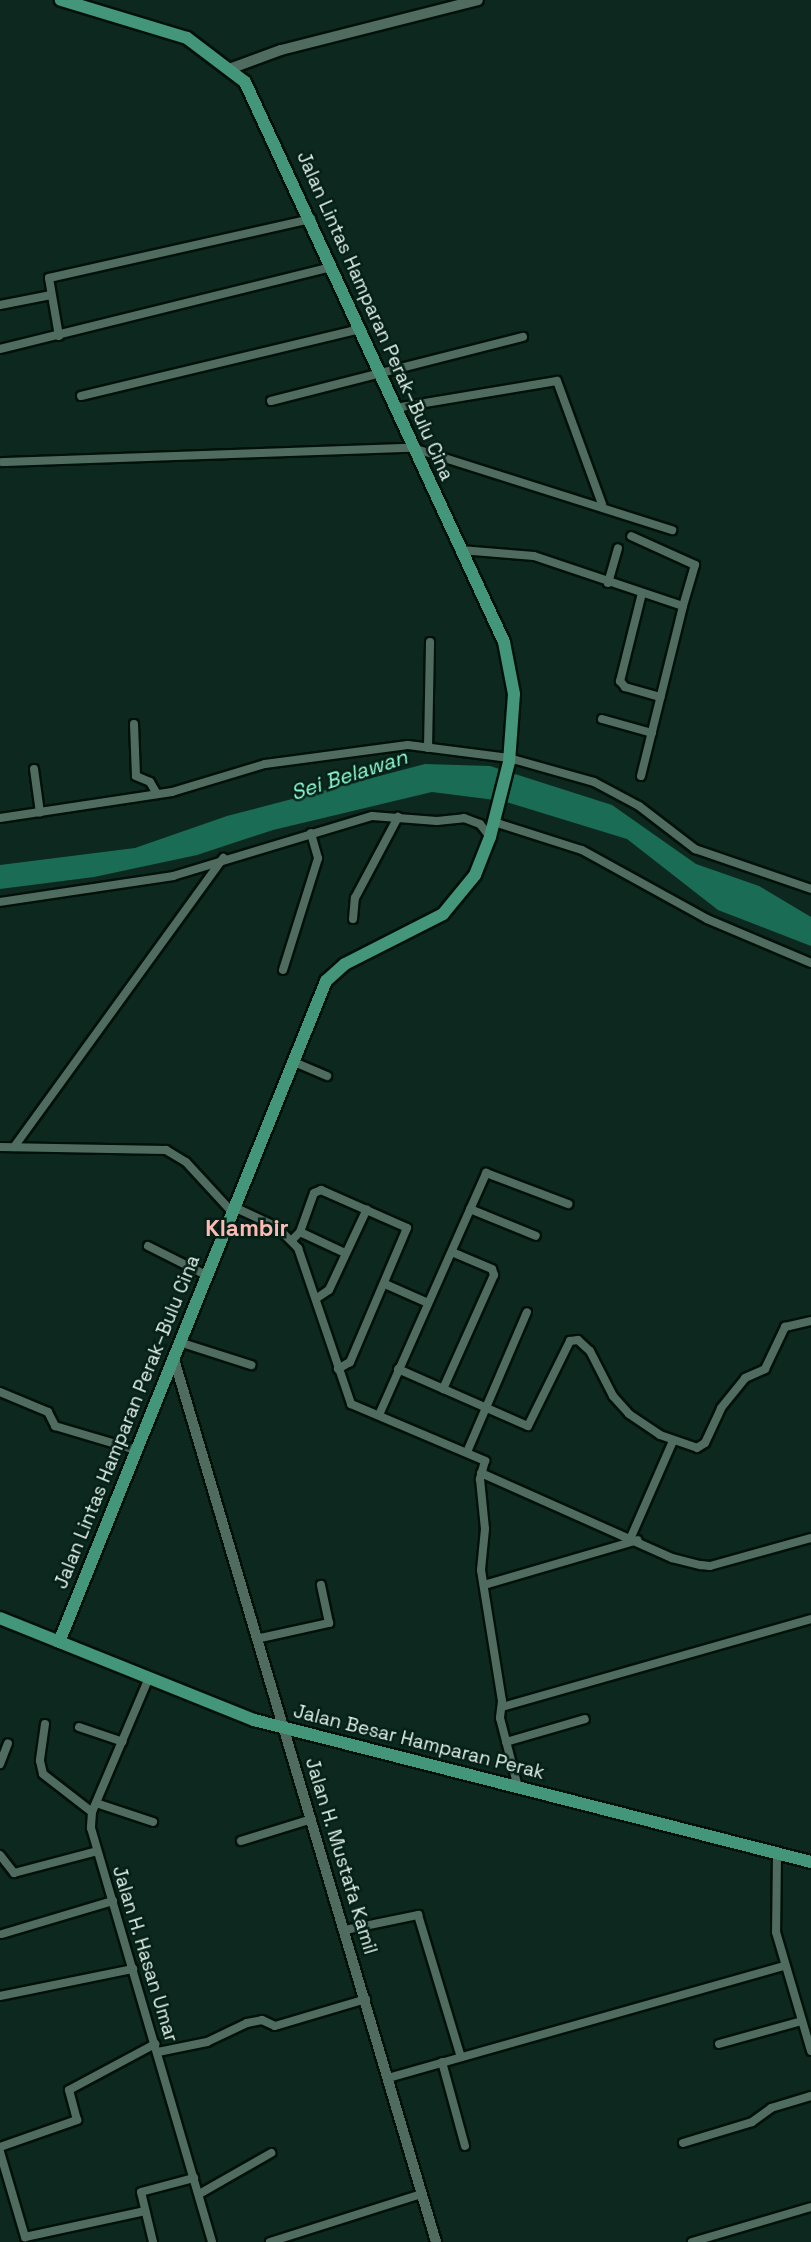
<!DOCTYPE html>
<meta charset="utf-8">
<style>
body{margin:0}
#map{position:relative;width:811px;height:2242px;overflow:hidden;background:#0d281f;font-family:"Space Grotesk",sans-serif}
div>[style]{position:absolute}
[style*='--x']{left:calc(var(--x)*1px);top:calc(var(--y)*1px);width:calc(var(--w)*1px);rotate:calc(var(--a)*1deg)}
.water>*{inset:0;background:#1a6c54}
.roads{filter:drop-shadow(2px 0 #001109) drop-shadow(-2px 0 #001109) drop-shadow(0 2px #001109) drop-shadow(0 -2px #001109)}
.minor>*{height:8px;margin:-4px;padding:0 4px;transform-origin:4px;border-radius:4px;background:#506c61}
.tertiary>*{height:10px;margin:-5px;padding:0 5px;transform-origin:5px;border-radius:5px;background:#506c61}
.primary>*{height:12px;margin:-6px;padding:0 6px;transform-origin:6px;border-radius:6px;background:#44967b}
span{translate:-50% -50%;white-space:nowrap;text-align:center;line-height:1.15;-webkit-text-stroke:5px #041f16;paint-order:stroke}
.street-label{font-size:19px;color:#e4f4ed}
.water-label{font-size:21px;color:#90fed6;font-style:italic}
.quarter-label{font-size:23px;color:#fdb9b4;font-weight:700}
</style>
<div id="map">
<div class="water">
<div style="clip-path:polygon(425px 764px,490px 766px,612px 805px,696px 864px,759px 886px,811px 917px,811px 946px,718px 910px,627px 839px,503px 801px,432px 792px,273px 830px,197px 855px,94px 877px,0 889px,0 865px,135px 848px,227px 816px)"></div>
</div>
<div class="roads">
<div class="minor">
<div style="--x:0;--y:305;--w:52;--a:-11.1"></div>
<div style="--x:59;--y:336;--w:59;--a:-99.8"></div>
<div style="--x:49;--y:278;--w:269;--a:-12.7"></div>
<div style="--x:0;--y:349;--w:341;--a:-13.9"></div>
<div style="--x:81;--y:396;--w:287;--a:-13.5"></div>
<div style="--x:271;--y:401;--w:260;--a:-14.3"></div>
<div style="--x:395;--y:408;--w:164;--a:-9.5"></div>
<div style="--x:557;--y:381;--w:131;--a:69.9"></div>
<div style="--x:2;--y:462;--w:411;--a:-2"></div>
<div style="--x:413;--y:448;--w:272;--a:17.6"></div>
<div style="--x:461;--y:550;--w:73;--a:4.7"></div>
<div style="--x:534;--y:556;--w:157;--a:18.6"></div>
<div style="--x:683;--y:606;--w:43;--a:-73.7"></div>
<div style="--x:695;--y:565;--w:70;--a:-155.6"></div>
<div style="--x:608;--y:583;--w:36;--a:-74"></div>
<div style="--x:642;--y:593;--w:91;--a:104"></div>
<div style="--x:620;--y:681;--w:8;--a:50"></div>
<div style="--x:625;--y:687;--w:37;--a:16"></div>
<div style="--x:602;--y:719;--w:52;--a:15.6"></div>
<div style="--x:134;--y:724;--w:52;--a:87.8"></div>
<div style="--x:136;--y:776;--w:15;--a:23"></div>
<div style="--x:150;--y:782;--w:14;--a:60"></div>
<div style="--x:428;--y:748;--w:106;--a:-88.9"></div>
<div style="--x:34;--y:769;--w:44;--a:82.2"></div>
<div style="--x:641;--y:776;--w:175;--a:-76.1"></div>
<div style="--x:0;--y:818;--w:174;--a:-8.6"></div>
<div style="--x:172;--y:792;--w:97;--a:-16.8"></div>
<div style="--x:265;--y:764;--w:144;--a:-7.6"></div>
<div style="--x:408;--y:745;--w:102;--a:7.3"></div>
<div style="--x:509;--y:758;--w:88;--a:15.8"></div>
<div style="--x:594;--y:782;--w:51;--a:28.1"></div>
<div style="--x:639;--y:806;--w:71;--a:37.5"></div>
<div style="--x:695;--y:849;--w:123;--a:19"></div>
<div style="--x:494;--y:822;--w:92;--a:17.7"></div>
<div style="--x:582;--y:850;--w:143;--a:28.9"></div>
<div style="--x:707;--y:919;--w:113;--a:22.9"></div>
<div style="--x:0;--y:902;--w:175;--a:-8.5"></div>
<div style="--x:173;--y:876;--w:208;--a:-16.8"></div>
<div style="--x:372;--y:816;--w:65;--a:4.4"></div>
<div style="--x:437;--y:821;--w:27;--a:-6"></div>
<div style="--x:464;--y:818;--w:17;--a:21"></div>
<div style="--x:480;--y:824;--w:16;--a:52"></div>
<div style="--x:353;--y:919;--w:21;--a:-85"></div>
<div style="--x:355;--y:898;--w:92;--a:-62"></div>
<div style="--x:283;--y:970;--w:117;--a:-72.6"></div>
<div style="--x:318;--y:858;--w:26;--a:-106"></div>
<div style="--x:294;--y:1062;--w:36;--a:23"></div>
<div style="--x:0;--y:1147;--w:166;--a:1"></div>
<div style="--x:166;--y:1150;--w:23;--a:31"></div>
<div style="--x:186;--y:1162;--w:69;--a:47.3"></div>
<div style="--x:14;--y:1147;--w:357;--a:-54.1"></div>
<div style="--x:236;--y:1208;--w:45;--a:24.9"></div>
<div style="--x:277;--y:1227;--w:30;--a:45"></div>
<div style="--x:298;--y:1248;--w:165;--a:71.2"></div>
<div style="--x:351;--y:1404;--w:146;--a:23"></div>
<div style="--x:485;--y:1461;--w:19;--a:106"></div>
<div style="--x:480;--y:1479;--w:50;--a:84.3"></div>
<div style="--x:485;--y:1529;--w:41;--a:95.6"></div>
<div style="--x:481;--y:1570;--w:133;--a:80.9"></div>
<div style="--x:502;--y:1701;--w:17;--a:97"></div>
<div style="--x:500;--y:1718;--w:71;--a:75.4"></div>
<div style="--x:470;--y:1209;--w:71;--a:22.2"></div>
<div style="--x:300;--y:1232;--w:50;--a:25"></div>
<div style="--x:292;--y:1240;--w:11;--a:-45"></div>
<div style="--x:300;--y:1232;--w:41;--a:-70.3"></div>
<div style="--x:314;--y:1193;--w:8;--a:-23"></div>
<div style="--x:321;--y:1190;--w:94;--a:23.8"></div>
<div style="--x:407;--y:1228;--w:146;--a:113"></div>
<div style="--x:350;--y:1362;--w:14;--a:150"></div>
<div style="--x:148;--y:1246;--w:65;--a:26.6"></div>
<div style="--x:385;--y:1284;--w:47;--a:23.8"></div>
<div style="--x:317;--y:1298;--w:14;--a:-34"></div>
<div style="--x:329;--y:1290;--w:89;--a:-64.9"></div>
<div style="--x:179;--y:1342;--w:76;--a:17.7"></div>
<div style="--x:398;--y:1369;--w:142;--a:23.7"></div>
<div style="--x:528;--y:1426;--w:95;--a:-63.7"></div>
<div style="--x:570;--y:1341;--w:8;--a:-7"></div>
<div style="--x:578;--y:1340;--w:16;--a:43"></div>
<div style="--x:590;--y:1351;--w:51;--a:62.9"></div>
<div style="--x:613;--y:1396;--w:24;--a:48"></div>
<div style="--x:629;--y:1414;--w:37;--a:34"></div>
<div style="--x:660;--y:1435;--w:39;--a:19"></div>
<div style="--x:697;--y:1448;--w:9;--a:-32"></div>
<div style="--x:705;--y:1443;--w:38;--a:-65"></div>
<div style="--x:721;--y:1408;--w:38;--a:-51"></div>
<div style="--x:745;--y:1378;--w:22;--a:-24"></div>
<div style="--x:765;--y:1369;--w:47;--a:-64.5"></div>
<div style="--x:785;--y:1327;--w:27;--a:-13"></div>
<div style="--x:443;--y:1389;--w:125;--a:-65.9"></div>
<div style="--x:494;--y:1275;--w:6;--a:-108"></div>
<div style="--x:492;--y:1269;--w:43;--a:-157"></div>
<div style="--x:0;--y:1392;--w:52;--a:22.6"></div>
<div style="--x:48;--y:1412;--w:16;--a:63"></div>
<div style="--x:55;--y:1426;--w:84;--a:16.5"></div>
<div style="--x:379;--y:1415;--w:265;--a:-66.1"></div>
<div style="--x:486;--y:1173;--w:88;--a:20.7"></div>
<div style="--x:467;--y:1452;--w:152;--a:-66.8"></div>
<div style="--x:481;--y:1473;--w:209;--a:24"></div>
<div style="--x:672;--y:1558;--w:30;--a:14"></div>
<div style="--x:701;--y:1565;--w:9;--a:6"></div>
<div style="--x:710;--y:1566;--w:105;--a:-15.5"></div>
<div style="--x:631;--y:1537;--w:105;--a:-66.4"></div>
<div style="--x:484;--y:1585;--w:160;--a:-16.3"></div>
<div style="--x:256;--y:1639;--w:75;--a:-12.4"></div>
<div style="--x:329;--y:1623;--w:39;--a:-102"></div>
<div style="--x:148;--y:1680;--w:143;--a:113"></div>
<div style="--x:92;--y:1812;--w:16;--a:94"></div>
<div style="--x:91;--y:1828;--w:431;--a:73.7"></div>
<div style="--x:502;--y:1707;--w:321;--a:-15.9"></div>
<div style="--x:45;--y:1724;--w:37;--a:98"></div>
<div style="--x:40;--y:1761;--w:13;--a:77"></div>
<div style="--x:43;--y:1774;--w:62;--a:37.8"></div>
<div style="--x:79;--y:1727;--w:46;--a:18.8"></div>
<div style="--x:506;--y:1742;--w:82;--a:-16.2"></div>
<div style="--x:0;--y:1764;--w:22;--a:-69"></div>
<div style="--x:99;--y:1804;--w:57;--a:18.4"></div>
<div style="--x:241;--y:1841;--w:74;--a:-17.2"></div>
<div style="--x:777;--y:1854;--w:78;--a:90.7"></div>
<div style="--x:776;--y:1932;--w:124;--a:73.6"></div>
<div style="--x:0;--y:1855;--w:23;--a:52"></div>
<div style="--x:14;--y:1873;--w:86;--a:-14.8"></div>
<div style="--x:345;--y:1930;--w:75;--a:-11.6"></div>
<div style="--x:418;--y:1915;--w:148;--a:73.2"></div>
<div style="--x:2;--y:1934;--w:116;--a:-16.6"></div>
<div style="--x:0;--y:1996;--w:136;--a:-11.5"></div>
<div style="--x:719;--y:2044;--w:86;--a:-15.5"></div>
<div style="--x:158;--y:2052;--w:50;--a:-11.5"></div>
<div style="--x:207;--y:2042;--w:44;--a:-25.4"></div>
<div style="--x:247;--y:2023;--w:15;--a:-11"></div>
<div style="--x:262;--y:2020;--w:14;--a:25"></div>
<div style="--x:275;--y:2026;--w:95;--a:-16.5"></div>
<div style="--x:442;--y:2062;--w:87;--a:74.7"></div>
<div style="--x:388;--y:2078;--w:412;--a:-15.8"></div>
<div style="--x:683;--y:2143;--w:72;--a:-16.9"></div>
<div style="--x:752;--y:2122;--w:24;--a:-36"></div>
<div style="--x:771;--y:2108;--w:42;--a:-16.7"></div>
<div style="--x:0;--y:2147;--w:82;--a:-19.3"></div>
<div style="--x:77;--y:2120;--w:31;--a:-105"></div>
<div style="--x:69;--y:2090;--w:98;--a:-28.1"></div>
<div style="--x:0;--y:2152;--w:89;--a:73.6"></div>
<div style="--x:25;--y:2237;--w:123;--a:-12.2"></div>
<div style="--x:201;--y:2193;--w:81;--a:-29.7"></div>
<div style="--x:153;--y:2242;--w:51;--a:-103.5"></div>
<div style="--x:141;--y:2192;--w:55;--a:-14.8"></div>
<div style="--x:270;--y:2242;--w:158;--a:-17.6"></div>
<div style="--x:692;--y:2242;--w:124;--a:-16.4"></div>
</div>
<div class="tertiary">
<div style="--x:232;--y:68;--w:52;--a:-20.2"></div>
<div style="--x:281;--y:50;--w:203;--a:-14.2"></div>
<div style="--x:174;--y:1359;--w:921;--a:73.47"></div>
</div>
<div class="primary">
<div style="--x:0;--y:1618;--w:274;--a:21.9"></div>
<div style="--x:254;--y:1720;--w:575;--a:14.3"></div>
<div style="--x:59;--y:1642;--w:713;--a:-68"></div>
<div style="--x:326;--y:981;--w:25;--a:-42"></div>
<div style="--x:345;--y:964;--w:110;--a:-27"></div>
<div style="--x:443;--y:914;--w:50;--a:-50.6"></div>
<div style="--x:475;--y:875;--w:41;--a:-68.5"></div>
<div style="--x:490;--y:837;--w:77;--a:-75.8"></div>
<div style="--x:509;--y:762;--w:68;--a:-85.8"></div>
<div style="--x:514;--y:694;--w:53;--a:-100.9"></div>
<div style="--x:504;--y:642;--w:617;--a:-114.82"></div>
<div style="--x:245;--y:82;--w:73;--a:-142.8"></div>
<div style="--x:187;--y:38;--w:132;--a:-163.2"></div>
</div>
</div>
<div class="street-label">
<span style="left:375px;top:316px;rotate:66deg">Jalan Lintas Hamparan Perak–Bulu Cina</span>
<span style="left:127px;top:1422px;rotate:-68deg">Jalan Lintas Hamparan Perak–Bulu Cina</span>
<span style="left:419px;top:1742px;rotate:14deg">Jalan Besar Hamparan Perak</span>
<span style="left:341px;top:1856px;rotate:73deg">Jalan H. Mustafa Kamil</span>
<span style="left:145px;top:1954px;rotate:73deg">Jalan H. Hasan Umar</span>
</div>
<div class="water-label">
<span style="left:349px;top:775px;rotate:-18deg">Sei Belawan</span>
</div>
<div class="quarter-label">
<span style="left:247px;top:1228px">Klambir</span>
</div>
</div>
